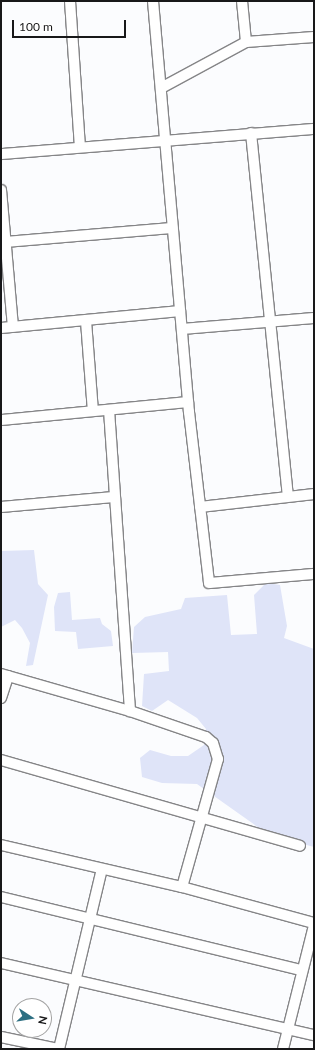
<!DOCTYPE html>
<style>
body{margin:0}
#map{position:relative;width:315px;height:1050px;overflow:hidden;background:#fbfcfe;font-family:Lato,sans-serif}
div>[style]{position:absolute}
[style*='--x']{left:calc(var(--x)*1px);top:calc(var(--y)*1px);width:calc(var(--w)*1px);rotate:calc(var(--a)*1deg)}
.green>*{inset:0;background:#dfe4f8}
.roads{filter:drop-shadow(1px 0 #858587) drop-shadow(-1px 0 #858587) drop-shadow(0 1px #858587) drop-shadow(0 -1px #858587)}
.minor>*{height:10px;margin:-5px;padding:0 5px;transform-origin:5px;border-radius:5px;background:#fff}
span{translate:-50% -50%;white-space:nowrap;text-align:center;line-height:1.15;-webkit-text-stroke:3px #fff;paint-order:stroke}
.frame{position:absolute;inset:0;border:2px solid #181819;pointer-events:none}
.north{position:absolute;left:12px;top:998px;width:40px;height:40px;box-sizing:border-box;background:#fff;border:1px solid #a3a3a3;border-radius:50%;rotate:102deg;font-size:11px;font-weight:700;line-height:16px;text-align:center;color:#181819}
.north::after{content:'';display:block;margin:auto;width:14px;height:18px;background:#2d6f82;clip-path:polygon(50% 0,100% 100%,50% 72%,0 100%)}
.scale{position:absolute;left:12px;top:20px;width:114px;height:18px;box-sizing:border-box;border:2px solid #181819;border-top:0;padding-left:5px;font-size:12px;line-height:14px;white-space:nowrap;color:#181819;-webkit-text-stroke:3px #fff;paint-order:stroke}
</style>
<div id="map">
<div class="green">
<div style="clip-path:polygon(34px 550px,38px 584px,48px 595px,33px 665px,26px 666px,30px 643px,22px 628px,15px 620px,1px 627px,1px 551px)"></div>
<div style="clip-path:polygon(266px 583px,280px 585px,287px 626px,284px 638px,314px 649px,314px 847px,269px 835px,197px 784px,162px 783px,142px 777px,140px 758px,150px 750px,171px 756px,188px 756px,204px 745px,206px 729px,197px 718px,168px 700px,152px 711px,142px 706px,144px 674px,169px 671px,168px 652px,132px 653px,134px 627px,145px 617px,181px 609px,185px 598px,227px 595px,231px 635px,257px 634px,254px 595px)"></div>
<div style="clip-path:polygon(70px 592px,72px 620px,100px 618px,102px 624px,111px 631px,113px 646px,78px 649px,76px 632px,55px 631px,54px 607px,58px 593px)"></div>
</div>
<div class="roads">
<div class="minor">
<div style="--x:70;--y:1;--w:146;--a:86.1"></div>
<div style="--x:153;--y:1;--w:413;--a:85"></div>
<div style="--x:189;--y:412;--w:172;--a:83.3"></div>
<div style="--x:209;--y:583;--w:105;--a:-4.9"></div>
<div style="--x:242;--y:1;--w:41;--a:84.4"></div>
<div style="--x:161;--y:88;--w:97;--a:-28.4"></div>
<div style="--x:246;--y:42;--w:68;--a:-4.2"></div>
<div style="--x:251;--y:133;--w:365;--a:84.2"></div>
<div style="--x:1;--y:154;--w:314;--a:-4.6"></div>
<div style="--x:1;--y:190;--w:137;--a:85"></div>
<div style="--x:4;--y:242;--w:169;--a:-4.8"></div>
<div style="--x:86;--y:321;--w:90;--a:85.6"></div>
<div style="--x:1;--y:328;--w:180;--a:-5.4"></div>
<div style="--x:182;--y:329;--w:132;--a:-4.8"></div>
<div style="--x:109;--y:410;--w:302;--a:86"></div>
<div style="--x:1;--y:420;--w:188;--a:-5.5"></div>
<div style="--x:1;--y:507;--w:113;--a:-5.1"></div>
<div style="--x:200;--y:507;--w:115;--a:-6.5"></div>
<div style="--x:1;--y:674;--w:134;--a:16"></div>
<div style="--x:130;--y:711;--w:80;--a:18.9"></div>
<div style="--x:206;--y:737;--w:9;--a:41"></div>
<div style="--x:213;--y:743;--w:17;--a:73"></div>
<div style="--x:218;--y:759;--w:133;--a:105.7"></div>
<div style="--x:1;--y:698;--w:23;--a:-72"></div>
<div style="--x:1;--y:760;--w:311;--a:16"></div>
<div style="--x:1;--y:845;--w:186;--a:13.1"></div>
<div style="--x:182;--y:887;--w:137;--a:15.3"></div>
<div style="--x:1;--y:897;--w:309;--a:13.7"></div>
<div style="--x:1;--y:963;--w:321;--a:13"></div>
<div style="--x:1;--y:1037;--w:58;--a:11.9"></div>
<div style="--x:59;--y:1049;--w:185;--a:-76.6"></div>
<div style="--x:283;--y:1049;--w:127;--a:-75.9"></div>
</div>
</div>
<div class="frame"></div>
<div class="north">N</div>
<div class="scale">100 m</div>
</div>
